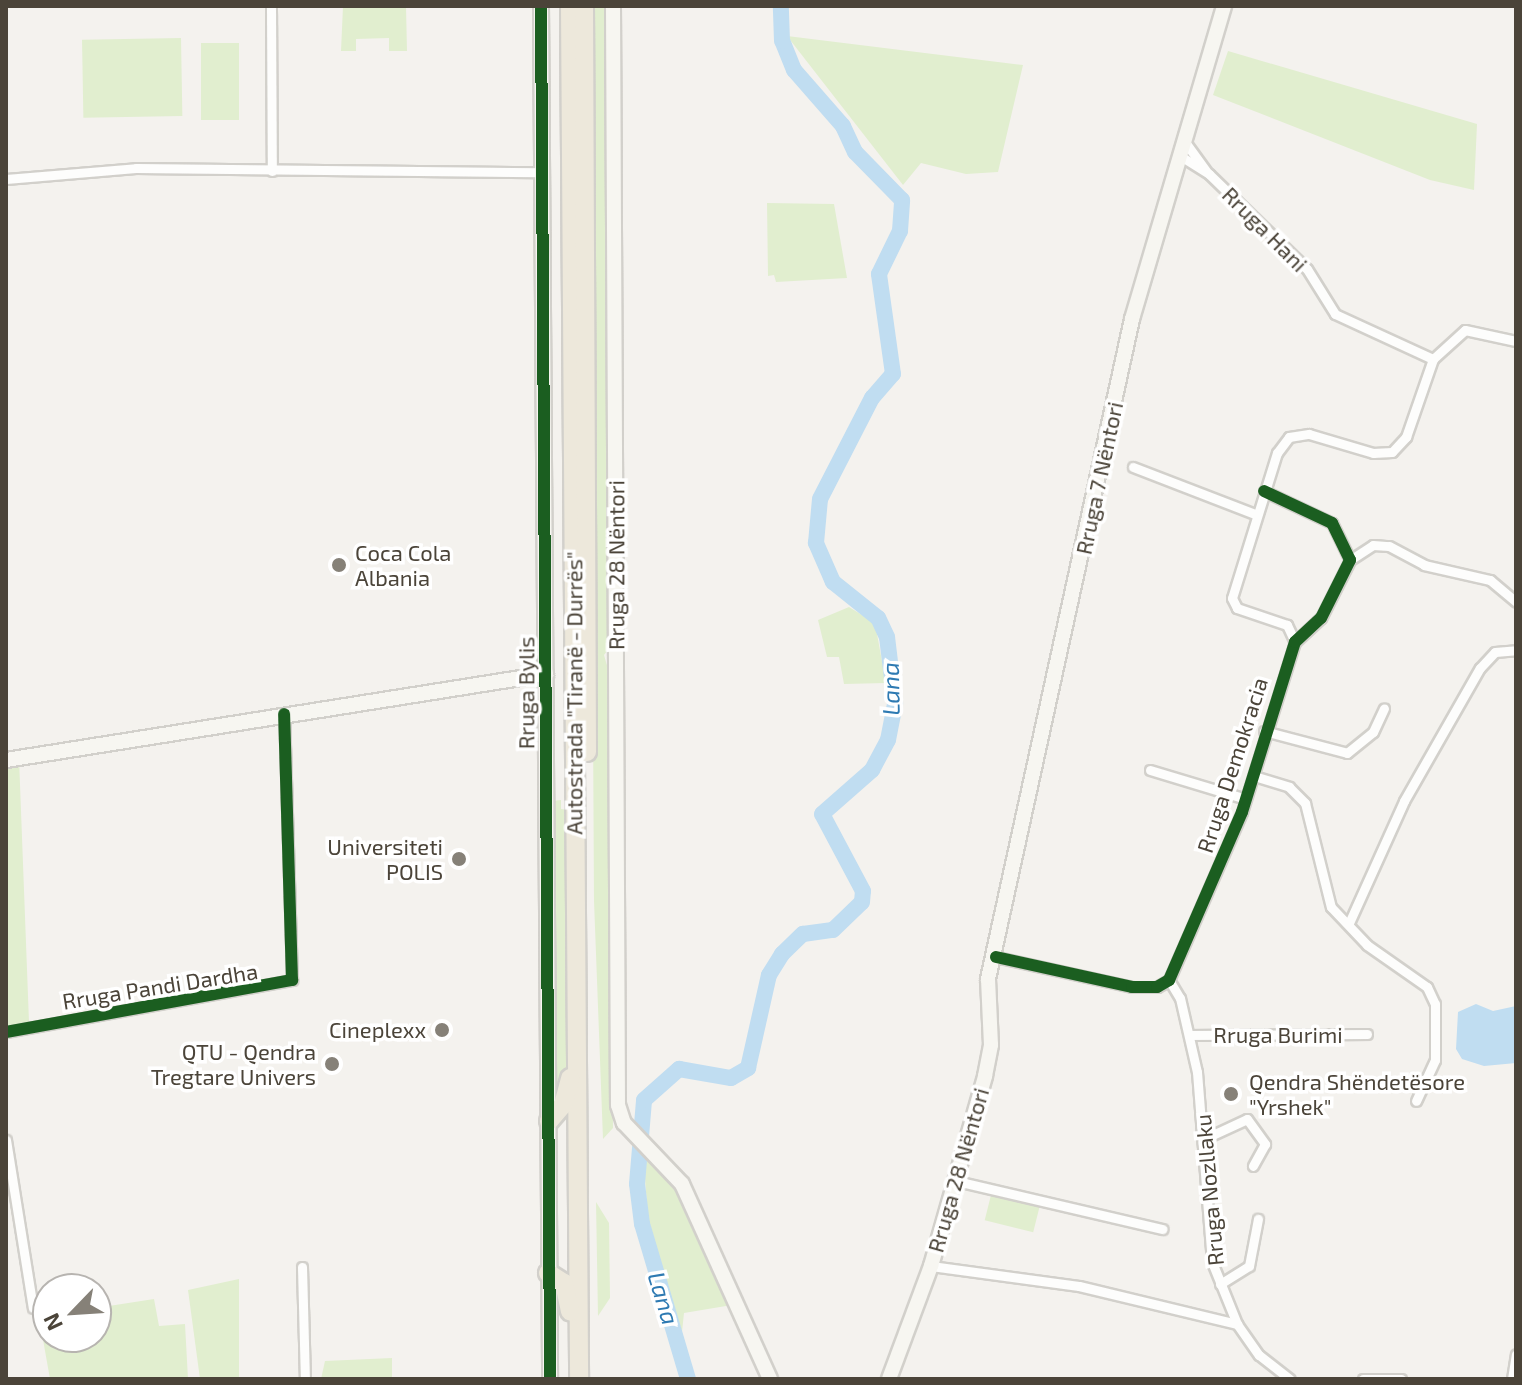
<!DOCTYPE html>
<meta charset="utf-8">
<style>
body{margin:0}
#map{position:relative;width:1522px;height:1385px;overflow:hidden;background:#f4f2ee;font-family:"Exo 2",sans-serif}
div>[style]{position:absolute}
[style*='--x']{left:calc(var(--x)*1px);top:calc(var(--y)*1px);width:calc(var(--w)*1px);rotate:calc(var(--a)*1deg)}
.green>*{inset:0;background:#e1eecf;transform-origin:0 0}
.water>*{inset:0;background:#c0ddf1}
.river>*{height:16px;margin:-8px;padding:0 8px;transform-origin:8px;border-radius:8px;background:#c0ddf1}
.roads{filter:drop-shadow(2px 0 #d2d0cb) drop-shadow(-2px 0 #d2d0cb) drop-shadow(0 2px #d2d0cb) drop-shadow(0 -2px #d2d0cb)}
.street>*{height:9px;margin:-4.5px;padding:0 4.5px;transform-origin:4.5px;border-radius:4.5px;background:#fdfdfc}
.secondary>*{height:14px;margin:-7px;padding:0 7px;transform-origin:7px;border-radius:7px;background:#f7f6f1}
.highway>*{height:18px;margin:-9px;padding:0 9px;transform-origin:9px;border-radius:9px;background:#ede8db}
.cycleway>*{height:12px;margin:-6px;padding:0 6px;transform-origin:6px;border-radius:6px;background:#1b5e20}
.dots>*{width:22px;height:22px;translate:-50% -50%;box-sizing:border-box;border:4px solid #fff;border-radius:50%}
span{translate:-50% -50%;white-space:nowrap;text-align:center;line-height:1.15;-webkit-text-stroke:7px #fff;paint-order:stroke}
.street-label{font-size:22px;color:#4b4439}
.poi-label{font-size:22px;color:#4b4439}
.left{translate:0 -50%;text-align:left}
.right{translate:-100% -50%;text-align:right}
.water-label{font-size:24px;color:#2e7ab2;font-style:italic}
.frame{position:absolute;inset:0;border:8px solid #4b4439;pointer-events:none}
.north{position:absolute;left:32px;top:1273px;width:80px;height:80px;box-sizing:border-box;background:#fff;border:2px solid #b7b4b0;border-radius:50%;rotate:245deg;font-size:22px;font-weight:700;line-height:32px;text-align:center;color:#4b4439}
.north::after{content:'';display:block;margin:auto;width:28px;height:36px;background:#868178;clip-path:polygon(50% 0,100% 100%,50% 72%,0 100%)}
</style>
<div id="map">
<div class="green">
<div style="clip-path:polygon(343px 6px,406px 6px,407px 51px,389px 51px,389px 38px,356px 39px,356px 51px,341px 51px)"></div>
<div style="clip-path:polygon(589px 6px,608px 6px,611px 646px,604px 655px,610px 676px,613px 1128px,603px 1139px,594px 901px)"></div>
<div style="clip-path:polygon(787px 36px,1023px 65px,998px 172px,966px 174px,921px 163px,903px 185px)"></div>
<div style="left:181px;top:38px;width:78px;height:99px;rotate:89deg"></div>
<div style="left:201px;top:43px;width:38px;height:77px"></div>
<div style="clip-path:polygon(1228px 51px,1477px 124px,1474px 190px,1430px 180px,1213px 95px)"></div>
<div style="clip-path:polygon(767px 203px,834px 204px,847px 278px,776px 282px,774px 275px,768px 276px)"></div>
<div style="clip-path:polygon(849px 607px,875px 623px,886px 683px,844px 684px,839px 657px,827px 657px,818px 620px)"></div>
<div style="clip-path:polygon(19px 758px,29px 1022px,6px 1026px,6px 760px)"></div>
<div style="clip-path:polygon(561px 800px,561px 809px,569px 810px,567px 1077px,553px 1105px,552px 801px)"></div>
<div style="clip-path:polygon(643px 1150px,676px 1187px,732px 1305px,684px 1313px,682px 1332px,648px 1221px)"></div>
<div style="left:991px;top:1195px;width:50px;height:26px;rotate:14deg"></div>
<div style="clip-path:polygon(596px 1202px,609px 1223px,610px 1298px,598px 1316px)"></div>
<div style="clip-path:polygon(239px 1279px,239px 1379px,200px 1379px,188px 1290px)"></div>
<div style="clip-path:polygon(154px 1299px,159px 1326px,185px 1324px,188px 1379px,50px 1379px,39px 1317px,48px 1315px,48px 1337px,96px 1337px,96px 1308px)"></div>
<div style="clip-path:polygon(392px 1358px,392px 1379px,321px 1379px,325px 1361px)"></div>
</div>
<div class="water">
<div style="clip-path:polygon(1476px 1004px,1493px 1011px,1516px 1006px,1516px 1063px,1484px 1066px,1462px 1059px,1456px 1049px,1458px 1012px)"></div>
</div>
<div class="river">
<div style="--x:688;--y:1379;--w:162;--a:-106.5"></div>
<div style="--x:642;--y:1224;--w:40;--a:-97.1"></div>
<div style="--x:637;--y:1184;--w:84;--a:-85.2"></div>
<div style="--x:644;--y:1100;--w:47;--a:-41.5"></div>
<div style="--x:679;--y:1069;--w:53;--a:9.8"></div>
<div style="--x:731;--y:1078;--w:20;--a:-30"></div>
<div style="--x:748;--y:1068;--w:95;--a:-77.3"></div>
<div style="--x:769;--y:975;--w:25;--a:-58"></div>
<div style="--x:782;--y:954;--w:29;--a:-44"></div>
<div style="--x:803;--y:934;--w:30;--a:-8"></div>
<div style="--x:833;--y:930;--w:40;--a:-44"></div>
<div style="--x:862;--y:902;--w:11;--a:-85"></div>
<div style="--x:863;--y:891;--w:87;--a:-118"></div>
<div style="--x:822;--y:814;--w:67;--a:-41.3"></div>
<div style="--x:872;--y:770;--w:34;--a:-62"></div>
<div style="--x:888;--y:740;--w:38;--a:-79"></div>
<div style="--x:895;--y:703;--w:66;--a:-96.9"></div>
<div style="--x:887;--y:637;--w:21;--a:-115"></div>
<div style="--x:878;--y:618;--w:58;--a:-141.3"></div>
<div style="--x:833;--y:582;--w:43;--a:-113.6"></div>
<div style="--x:816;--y:543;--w:44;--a:-84.8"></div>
<div style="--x:820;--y:499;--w:114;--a:-62.8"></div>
<div style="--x:872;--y:398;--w:32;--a:-49"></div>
<div style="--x:893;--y:374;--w:101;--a:-98"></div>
<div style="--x:879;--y:274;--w:48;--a:-64"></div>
<div style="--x:900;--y:231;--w:31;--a:-86"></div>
<div style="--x:902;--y:200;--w:67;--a:-134.4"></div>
<div style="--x:855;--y:152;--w:29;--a:-115"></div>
<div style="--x:843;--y:126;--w:74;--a:-131.2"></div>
<div style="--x:794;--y:70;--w:31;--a:-112"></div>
<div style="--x:782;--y:41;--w:35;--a:-92"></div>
</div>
<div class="roads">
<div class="street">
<div style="--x:271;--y:6;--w:165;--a:89.7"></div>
<div style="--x:1185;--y:142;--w:37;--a:54"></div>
<div style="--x:1182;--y:157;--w:32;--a:32"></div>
<div style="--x:1209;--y:174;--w:136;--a:44.1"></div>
<div style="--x:1307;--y:269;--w:53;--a:58.1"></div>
<div style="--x:1335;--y:314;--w:108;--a:24.7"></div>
<div style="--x:6;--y:179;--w:130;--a:-4.8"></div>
<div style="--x:136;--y:168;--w:406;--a:0.6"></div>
<div style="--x:1433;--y:359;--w:43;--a:-42.2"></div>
<div style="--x:1465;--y:330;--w:52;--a:12.2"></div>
<div style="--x:1133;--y:467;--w:131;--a:21.1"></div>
<div style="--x:1350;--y:560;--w:27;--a:-33"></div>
<div style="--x:1373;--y:545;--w:16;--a:4"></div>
<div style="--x:1389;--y:546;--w:40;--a:28"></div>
<div style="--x:1424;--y:565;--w:68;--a:12.8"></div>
<div style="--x:1490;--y:580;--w:34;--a:40"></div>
<div style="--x:1295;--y:642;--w:19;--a:-115"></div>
<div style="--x:1287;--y:625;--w:53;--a:-161.2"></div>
<div style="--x:1237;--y:608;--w:11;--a:-117"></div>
<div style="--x:1232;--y:598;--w:152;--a:-72.8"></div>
<div style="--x:1277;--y:453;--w:20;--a:-53"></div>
<div style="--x:1289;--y:437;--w:20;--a:-9"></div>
<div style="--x:1309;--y:434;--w:67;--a:16.5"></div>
<div style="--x:1373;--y:453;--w:19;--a:-3"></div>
<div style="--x:1392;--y:452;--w:21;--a:-47"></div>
<div style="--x:1406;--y:437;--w:83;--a:-70.9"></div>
<div style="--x:1264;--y:731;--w:86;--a:14.8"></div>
<div style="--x:1347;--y:753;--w:33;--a:-39"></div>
<div style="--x:1373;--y:732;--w:26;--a:-65"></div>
<div style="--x:1150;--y:770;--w:100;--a:16.8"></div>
<div style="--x:1254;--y:776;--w:37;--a:17"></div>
<div style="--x:1289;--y:787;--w:23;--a:45"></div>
<div style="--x:1305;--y:803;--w:107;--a:76"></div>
<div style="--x:1331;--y:907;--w:52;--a:46.5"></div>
<div style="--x:1367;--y:945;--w:73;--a:35"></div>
<div style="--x:1427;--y:987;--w:19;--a:65"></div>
<div style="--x:1435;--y:1004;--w:56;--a:90"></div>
<div style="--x:1435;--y:1060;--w:45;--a:114.9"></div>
<div style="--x:1349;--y:923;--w:134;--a:-65.7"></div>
<div style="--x:1404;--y:801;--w:153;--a:-60.3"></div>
<div style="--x:1480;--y:668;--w:22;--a:-47"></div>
<div style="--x:1495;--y:652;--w:21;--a:-5"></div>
<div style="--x:996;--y:957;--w:139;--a:12.4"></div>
<div style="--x:1132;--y:987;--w:25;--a:0"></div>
<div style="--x:1157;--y:987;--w:14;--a:-30"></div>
<div style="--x:1169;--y:980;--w:183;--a:-66.5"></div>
<div style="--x:1242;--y:812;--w:178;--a:-72.7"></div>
<div style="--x:1295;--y:642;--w:35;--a:-43"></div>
<div style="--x:1321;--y:618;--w:65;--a:-63.4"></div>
<div style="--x:1350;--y:560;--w:41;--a:-115.9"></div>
<div style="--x:1332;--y:523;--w:75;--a:-154.8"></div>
<div style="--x:1169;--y:980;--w:21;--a:59"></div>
<div style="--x:1180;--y:998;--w:76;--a:77.1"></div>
<div style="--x:1197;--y:1072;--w:191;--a:85.5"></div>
<div style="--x:1212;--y:1262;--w:67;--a:68"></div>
<div style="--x:1237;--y:1324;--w:38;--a:55"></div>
<div style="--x:1259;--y:1355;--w:39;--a:38"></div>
<div style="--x:6;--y:1032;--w:291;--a:-10.3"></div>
<div style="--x:292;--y:980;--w:266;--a:-91.7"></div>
<div style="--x:1190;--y:1035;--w:177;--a:-0.3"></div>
<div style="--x:1206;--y:1138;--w:45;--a:-24.9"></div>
<div style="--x:1247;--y:1119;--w:31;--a:54"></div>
<div style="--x:1265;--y:1144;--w:25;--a:119"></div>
<div style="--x:6;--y:1140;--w:170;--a:80.9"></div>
<div style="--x:956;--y:1181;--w:212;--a:13.1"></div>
<div style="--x:931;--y:1266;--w:149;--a:7.7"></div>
<div style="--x:1079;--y:1286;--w:163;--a:13.5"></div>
<div style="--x:302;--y:1267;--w:112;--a:88.5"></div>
<div style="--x:1220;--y:1284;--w:34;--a:-32"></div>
<div style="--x:1249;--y:1266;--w:48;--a:-79.2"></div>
<div style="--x:1363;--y:1379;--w:38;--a:0"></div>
<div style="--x:1512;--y:1379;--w:25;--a:-81"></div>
</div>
<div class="secondary">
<div style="--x:541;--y:6;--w:1373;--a:89.62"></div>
<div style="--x:613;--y:6;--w:1099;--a:89.74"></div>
<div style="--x:618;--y:1105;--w:19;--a:72"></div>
<div style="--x:624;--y:1123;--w:84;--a:46.4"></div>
<div style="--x:682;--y:1184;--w:214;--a:65.7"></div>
<div style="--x:6;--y:760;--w:547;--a:-9.05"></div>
<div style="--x:889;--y:1379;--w:121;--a:-69.6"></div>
<div style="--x:931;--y:1266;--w:198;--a:-74.1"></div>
<div style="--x:985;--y:1076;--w:32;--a:-79"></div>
<div style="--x:991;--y:1045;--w:66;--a:-92.6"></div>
<div style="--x:988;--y:979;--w:676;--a:-77.69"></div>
<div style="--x:1132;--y:319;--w:326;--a:-73.6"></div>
</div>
<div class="highway">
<div style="--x:570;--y:6;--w:1373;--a:89.62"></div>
<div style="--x:584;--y:6;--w:746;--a:89.77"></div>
<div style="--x:549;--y:1121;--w:21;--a:-49"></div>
<div style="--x:563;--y:1105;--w:28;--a:-75"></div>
<div style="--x:548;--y:1273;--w:19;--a:32"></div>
<div style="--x:564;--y:1283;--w:29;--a:78"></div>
</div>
</div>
<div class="cycleway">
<div style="--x:541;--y:6;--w:1373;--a:89.62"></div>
<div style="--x:996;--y:957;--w:139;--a:12.4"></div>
<div style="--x:1132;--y:987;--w:25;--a:0"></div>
<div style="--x:1157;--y:987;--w:14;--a:-30"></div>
<div style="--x:1169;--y:980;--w:183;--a:-66.5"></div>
<div style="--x:1242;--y:812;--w:178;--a:-72.7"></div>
<div style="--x:1295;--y:642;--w:35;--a:-43"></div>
<div style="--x:1321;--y:618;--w:65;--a:-63.4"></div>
<div style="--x:1350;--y:560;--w:41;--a:-115.9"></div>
<div style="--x:1332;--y:523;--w:75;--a:-154.8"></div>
<div style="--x:6;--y:1032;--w:291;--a:-10.3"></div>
<div style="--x:292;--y:980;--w:266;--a:-91.7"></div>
</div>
<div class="dots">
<div style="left:339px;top:565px;background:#868178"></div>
<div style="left:459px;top:859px;background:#868178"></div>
<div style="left:442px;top:1030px;background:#868178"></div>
<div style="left:332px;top:1064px;background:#868178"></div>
<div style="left:1231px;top:1094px;background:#868178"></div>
</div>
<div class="street-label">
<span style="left:1265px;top:229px;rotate:45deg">Rruga Hani</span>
<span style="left:1099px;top:478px;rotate:-78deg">Rruga 7 Nëntori</span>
<span style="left:616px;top:565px;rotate:-90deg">Rruga 28 Nëntori</span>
<span style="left:526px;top:693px;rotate:-90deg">Rruga Bylis</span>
<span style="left:574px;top:693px;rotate:-90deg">Autostrada "Tiranë - Durrës"</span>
<span style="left:1232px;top:765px;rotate:-72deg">Rruga Demokracia</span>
<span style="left:160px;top:986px;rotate:-9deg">Rruga Pandi Dardha</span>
<span style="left:1278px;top:1035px">Rruga Burimi</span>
<span style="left:958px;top:1170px;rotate:-74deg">Rruga 28 Nëntori</span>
<span style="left:1209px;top:1190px;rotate:-95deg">Rruga Nozllaku</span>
</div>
<div class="poi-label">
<span class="left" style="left:355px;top:565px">Coca Cola<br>Albania</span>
<span class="right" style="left:443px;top:859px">Universiteti<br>POLIS</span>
<span class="right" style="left:426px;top:1030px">Cineplexx</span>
<span class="right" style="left:316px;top:1064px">QTU - Qendra<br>Tregtare Univers</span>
<span class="left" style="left:1249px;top:1094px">Qendra Shëndetësore<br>"Yrshek"</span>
</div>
<div class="water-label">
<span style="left:890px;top:689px;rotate:-91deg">Lana</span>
<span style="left:664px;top:1298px;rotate:73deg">Lana</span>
</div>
<div class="frame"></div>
<div class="north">N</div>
</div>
